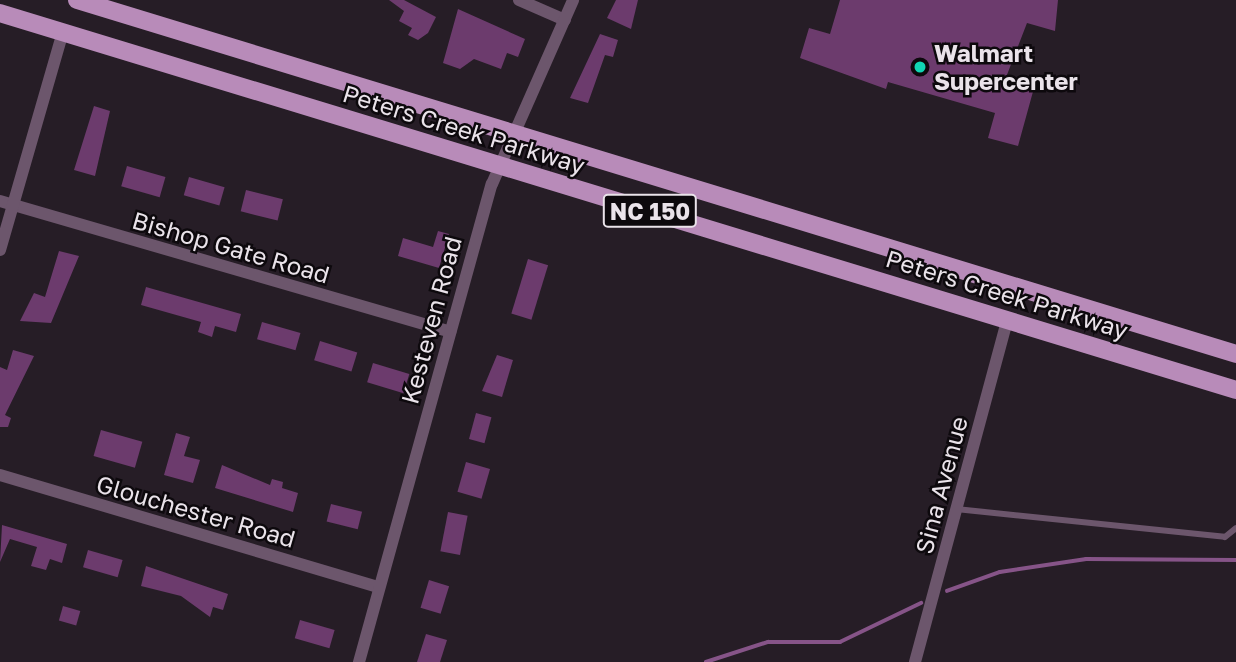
<!DOCTYPE html>
<style>
body{margin:0}
#map{position:relative;width:1236px;height:662px;overflow:hidden;background:#261d26;font-family:"Golos Text",sans-serif}
div>[style]{position:absolute}
[style*='--x']{left:calc(var(--x)*1px);top:calc(var(--y)*1px);width:calc(var(--w)*1px);rotate:calc(var(--a)*1deg)}
.stream>*{height:3.5px;margin:-1.75px;padding:0 1.75px;transform-origin:1.75px;border-radius:1.75px;background:#865488}
.building>*{inset:0;background:#6c3b6d;transform-origin:0 0}
.service>*{height:6px;margin:-3px;padding:0 3px;transform-origin:3px;border-radius:3px;background:#6c566c}
.minor>*{height:12px;margin:-6px;padding:0 6px;transform-origin:6px;border-radius:6px;background:#6c566c}
.primary>*{height:18px;margin:-9px;padding:0 9px;transform-origin:9px;border-radius:9px;background:#b88bb9}
.dots>*{width:19px;height:19px;translate:-50% -50%;box-sizing:border-box;border:4px solid #0d090d;border-radius:50%}
span{translate:-50% -50%;white-space:nowrap;text-align:center;line-height:1.15;-webkit-text-stroke:5px #0d090d;paint-order:stroke}
.shield-label span{padding:2px 5px;background:#0d090d;border:2px solid;border-radius:5px;-webkit-text-stroke-width:0}
.shield-label{font-size:23px;color:#eae3ea;font-weight:700}
.poi-label{font-size:24px;color:#eae3ea;font-weight:700}
.left{translate:0 -50%;text-align:left}
.street-label{font-size:24px;color:#eae3ea}
</style>
<div id="map">
<div class="stream">
<div style="--x:947;--y:591;--w:56;--a:-19.7"></div>
<div style="--x:1000;--y:572;--w:87;--a:-8.6"></div>
<div style="--x:1086;--y:559;--w:150;--a:0.4"></div>
<div style="--x:706;--y:662;--w:65;--a:-17.9"></div>
<div style="--x:768;--y:642;--w:72;--a:0"></div>
<div style="--x:840;--y:642;--w:90;--a:-25.7"></div>
</div>
<div class="building">
<div style="clip-path:polygon(389px 0,404px 0,436px 17px,428px 33px,418px 40px,408px 35px,412px 28px,399px 21px,404px 11px)"></div>
<div style="clip-path:polygon(616px 0,638px 0,631px 29px,607px 18px)"></div>
<div style="clip-path:polygon(840px 0,1058px 0,1055px 31px,1027px 23px,1005px 80px,1034px 88px,1018px 146px,988px 138px,995px 113px,888px 82px,886px 89px,800px 58px,809px 28px,830px 34px)"></div>
<div style="clip-path:polygon(458px 9px,525px 39px,518px 57px,507px 53px,501px 69px,474px 59px,460px 69px,443px 63px)"></div>
<div style="clip-path:polygon(600px 34px,618px 40px,613px 57px,605px 55px,588px 103px,570px 98px)"></div>
<div style="clip-path:polygon(94px 106px,110px 111px,95px 176px,74px 170px)"></div>
<div style="left:127px;top:166px;width:40px;height:21px;rotate:16deg"></div>
<div style="left:189px;top:177px;width:37px;height:19px;rotate:16deg"></div>
<div style="left:246px;top:190px;width:38px;height:22px;rotate:14deg"></div>
<div style="clip-path:polygon(438px 231px,449px 234px,439px 268px,398px 256px,403px 238px,433px 247px)"></div>
<div style="clip-path:polygon(59px 251px,79px 256px,51px 323px,20px 321px,34px 293px,45px 297px)"></div>
<div style="left:528px;top:259px;width:21px;height:57px;rotate:17deg"></div>
<div style="clip-path:polygon(146px 287px,241px 314px,236px 332px,215px 326px,212px 337px,198px 332px,201px 322px,141px 305px)"></div>
<div style="left:262px;top:322px;width:40px;height:18px;rotate:16deg"></div>
<div style="left:320px;top:341px;width:39px;height:20px;rotate:17deg"></div>
<div style="clip-path:polygon(13px 350px,34px 356px,5px 415px,11px 418px,8px 427px,0 427px,0 367px,7px 370px)"></div>
<div style="clip-path:polygon(497px 355px,513px 360px,502px 397px,482px 391px)"></div>
<div style="left:373px;top:363px;width:38px;height:20px;rotate:17deg"></div>
<div style="left:476px;top:413px;width:16px;height:27px;rotate:15deg"></div>
<div style="left:101px;top:430px;width:43px;height:27px;rotate:16deg"></div>
<div style="clip-path:polygon(176px 433px,190px 437px,184px 456px,200px 460px,193px 483px,164px 475px)"></div>
<div style="left:466px;top:462px;width:25px;height:31px;rotate:16deg"></div>
<div style="clip-path:polygon(222px 465px,270px 485px,272px 479px,283px 482px,282px 488px,298px 493px,293px 512px,215px 488px)"></div>
<div style="left:331px;top:504px;width:32px;height:18px;rotate:14deg"></div>
<div style="left:448px;top:512px;width:20px;height:40px;rotate:11deg"></div>
<div style="clip-path:polygon(2px 525px,67px 544px,62px 563px,50px 559px,46px 570px,31px 566px,37px 547px,10px 539px,0 562px)"></div>
<div style="left:88px;top:550px;width:36px;height:18px;rotate:16deg"></div>
<div style="clip-path:polygon(146px 566px,228px 594px,223px 610px,213px 607px,210px 617px,181px 596px,141px 586px)"></div>
<div style="left:429px;top:580px;width:21px;height:29px;rotate:17deg"></div>
<div style="left:63px;top:606px;width:18px;height:15px;rotate:16deg"></div>
<div style="left:300px;top:620px;width:36px;height:19px;rotate:16deg"></div>
<div style="clip-path:polygon(426px 634px,447px 640px,440px 662px,417px 662px)"></div>
</div>
<div class="service">
<div style="--x:956;--y:509;--w:270;--a:5.9"></div>
<div style="--x:1225;--y:537;--w:14;--a:-39"></div>
</div>
<div class="minor">
<div style="--x:519;--y:0;--w:50;--a:23.5"></div>
<div style="--x:0;--y:201;--w:469;--a:16.2"></div>
<div style="--x:0;--y:250;--w:227;--a:-73.9"></div>
<div style="--x:0;--y:475;--w:395;--a:16.5"></div>
<div style="--x:359;--y:662;--w:496;--a:-74.5"></div>
<div style="--x:492;--y:184;--w:201;--a:-66.2"></div>
<div style="--x:915;--y:662;--w:354;--a:-74.9"></div>
</div>
<div class="primary">
<div style="--x:77;--y:0;--w:1212;--a:16.98"></div>
<div style="--x:0;--y:13;--w:1292;--a:16.96"></div>
</div>
<div class="dots">
<div style="left:920px;top:67px;background:#11d5b4"></div>
</div>
<div class="shield-label">
<span style="left:650px;top:211px">NC 150</span>
</div>
<div class="poi-label">
<span class="left" style="left:934px;top:67px">Walmart<br>Supercenter</span>
</div>
<div class="street-label">
<span style="left:464px;top:129px;rotate:17deg">Peters Creek Parkway</span>
<span style="left:231px;top:247px;rotate:16deg">Bishop Gate Road</span>
<span style="left:1007px;top:294px;rotate:17deg">Peters Creek Parkway</span>
<span style="left:431px;top:320px;rotate:-75deg">Kesteven Road</span>
<span style="left:941px;top:485px;rotate:-75deg">Sina Avenue</span>
<span style="left:196px;top:511px;rotate:16deg">Glouchester Road</span>
</div>
</div>
